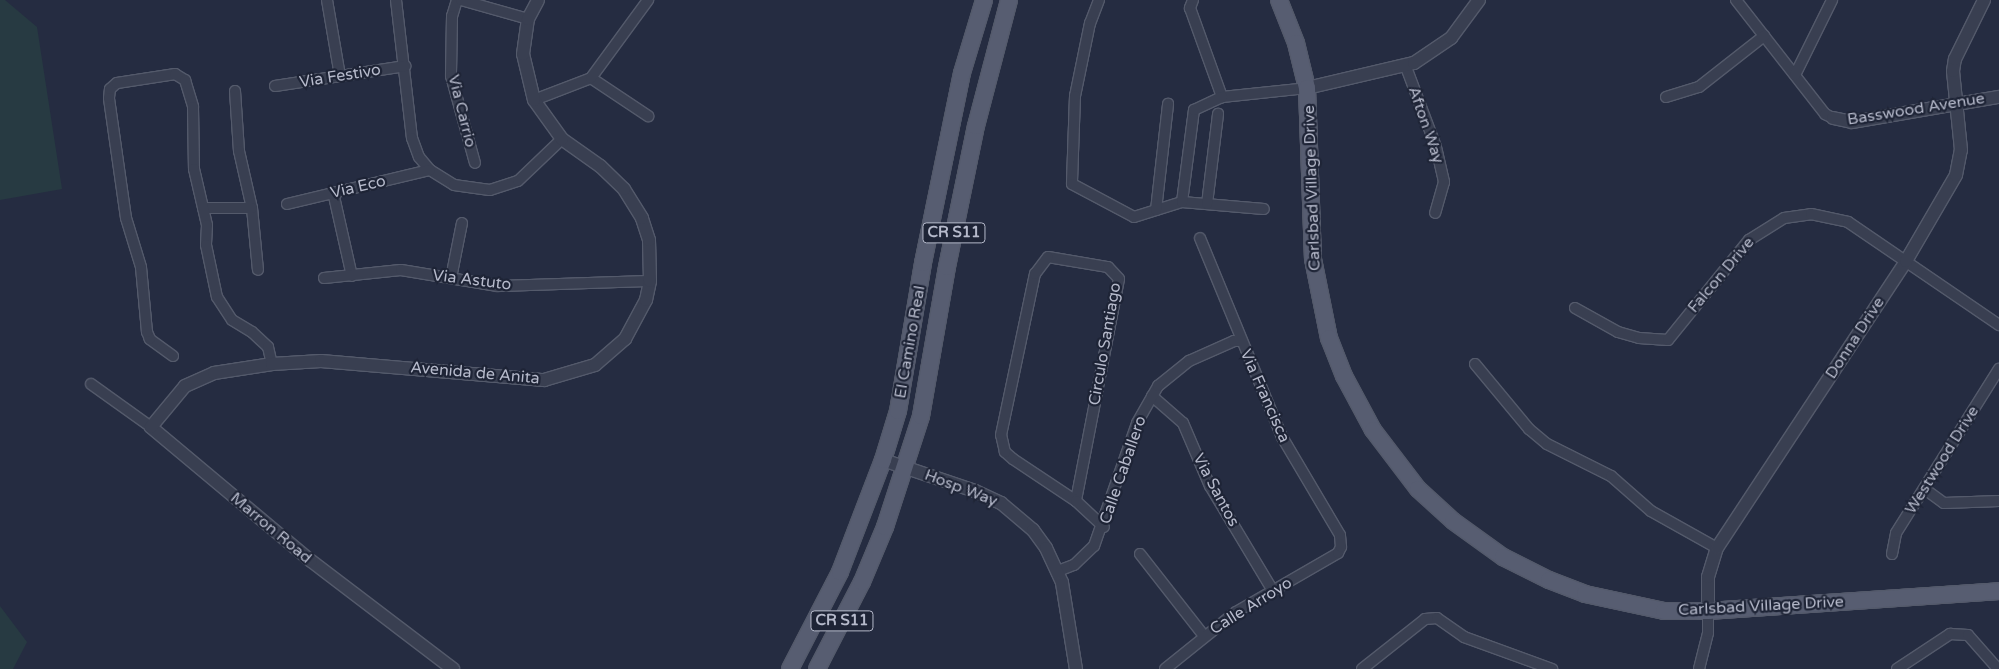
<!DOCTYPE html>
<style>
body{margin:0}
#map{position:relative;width:1999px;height:669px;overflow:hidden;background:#252c41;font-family:"Varela Round",sans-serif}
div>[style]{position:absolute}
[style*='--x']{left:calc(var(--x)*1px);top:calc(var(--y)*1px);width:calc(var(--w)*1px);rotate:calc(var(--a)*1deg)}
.green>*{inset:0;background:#273a42}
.roads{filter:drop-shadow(1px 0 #545a6b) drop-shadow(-1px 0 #545a6b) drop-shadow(0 1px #545a6b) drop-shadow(0 -1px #545a6b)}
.minor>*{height:10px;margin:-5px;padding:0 5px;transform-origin:5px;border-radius:5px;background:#393f51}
.tertiary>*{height:12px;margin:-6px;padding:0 6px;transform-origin:6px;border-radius:6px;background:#393f51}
.primary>*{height:16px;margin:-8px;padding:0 8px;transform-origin:8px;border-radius:8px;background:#575d71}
span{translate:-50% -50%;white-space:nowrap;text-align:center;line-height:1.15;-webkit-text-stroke:4.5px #1e2436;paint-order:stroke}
.shield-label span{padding:1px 4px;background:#1e2436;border:1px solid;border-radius:4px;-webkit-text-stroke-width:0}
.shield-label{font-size:15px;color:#b6bacb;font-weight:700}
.street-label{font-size:16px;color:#b6bacb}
</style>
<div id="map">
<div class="green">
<div style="clip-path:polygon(0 0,5px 0,37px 27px,62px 189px,0 200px)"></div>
<div style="clip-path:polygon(0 606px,27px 642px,13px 669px,0 669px)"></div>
</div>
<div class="roads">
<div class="minor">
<div style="--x:327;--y:0;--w:77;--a:80.3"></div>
<div style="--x:396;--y:0;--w:139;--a:83.4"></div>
<div style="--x:412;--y:138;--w:20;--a:70"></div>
<div style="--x:419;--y:157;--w:17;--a:50"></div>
<div style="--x:430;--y:170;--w:28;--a:32"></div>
<div style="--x:454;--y:185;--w:36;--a:8"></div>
<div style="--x:490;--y:190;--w:29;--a:-18"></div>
<div style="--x:518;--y:181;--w:61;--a:-43.7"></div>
<div style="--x:457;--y:0;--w:17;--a:107"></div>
<div style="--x:452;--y:16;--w:60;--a:91"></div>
<div style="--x:451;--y:76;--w:90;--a:74.6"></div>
<div style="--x:461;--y:0;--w:70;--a:15.8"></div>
<div style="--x:1099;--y:0;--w:25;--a:111"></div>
<div style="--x:1090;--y:23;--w:75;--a:101.6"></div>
<div style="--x:1075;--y:96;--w:88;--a:92"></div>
<div style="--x:1072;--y:184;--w:70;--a:28"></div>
<div style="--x:1134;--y:217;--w:50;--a:-17.4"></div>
<div style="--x:1182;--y:202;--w:82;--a:4.9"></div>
<div style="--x:1193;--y:0;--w:9;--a:111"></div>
<div style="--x:1190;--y:8;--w:95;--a:70.2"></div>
<div style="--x:1222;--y:97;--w:85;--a:-6"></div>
<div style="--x:1736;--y:0;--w:145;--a:52"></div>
<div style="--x:1825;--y:114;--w:9;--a:27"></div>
<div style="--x:1406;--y:67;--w:85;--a:69.4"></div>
<div style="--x:1436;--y:147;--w:36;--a:77"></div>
<div style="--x:1444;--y:182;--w:32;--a:106"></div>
<div style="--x:1795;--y:75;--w:84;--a:-63.7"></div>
<div style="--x:591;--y:78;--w:69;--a:33.7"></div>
<div style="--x:275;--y:86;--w:132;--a:-8.7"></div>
<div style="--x:235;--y:91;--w:60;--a:86.2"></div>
<div style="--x:239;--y:151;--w:58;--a:77.2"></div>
<div style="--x:252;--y:208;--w:62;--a:84.5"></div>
<div style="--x:1666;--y:97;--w:34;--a:-17"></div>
<div style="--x:1699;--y:87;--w:83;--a:-38.1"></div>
<div style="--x:534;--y:100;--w:61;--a:-21.1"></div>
<div style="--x:591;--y:78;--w:97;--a:-53.8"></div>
<div style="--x:333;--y:192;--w:86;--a:77.3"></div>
<div style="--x:1182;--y:202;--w:93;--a:-82.6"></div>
<div style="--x:1194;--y:110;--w:31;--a:-25"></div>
<div style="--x:287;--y:204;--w:147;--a:-13.4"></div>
<div style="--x:1207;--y:204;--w:91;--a:-83"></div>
<div style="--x:203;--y:208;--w:49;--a:0"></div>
<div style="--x:1156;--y:210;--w:107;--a:-83.5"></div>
<div style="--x:1048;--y:257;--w:61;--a:9.5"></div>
<div style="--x:1108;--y:267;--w:16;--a:47"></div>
<div style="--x:1119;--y:279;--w:226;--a:101"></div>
<div style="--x:1076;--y:501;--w:76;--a:-146.3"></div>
<div style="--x:1013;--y:459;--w:11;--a:-139"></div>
<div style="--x:1005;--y:452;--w:17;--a:-103"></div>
<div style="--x:1001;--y:435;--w:165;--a:-78.1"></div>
<div style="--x:1035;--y:274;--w:21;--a:-53"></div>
<div style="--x:324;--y:278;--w:77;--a:-5.9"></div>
<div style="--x:401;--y:270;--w:98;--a:9.4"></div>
<div style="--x:498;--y:286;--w:152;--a:-1.9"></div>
<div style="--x:451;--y:278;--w:56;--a:-78.7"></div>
<div style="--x:1575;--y:308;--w:49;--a:29.2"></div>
<div style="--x:1618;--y:332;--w:22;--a:16"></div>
<div style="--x:1639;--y:338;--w:29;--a:4"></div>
<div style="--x:1668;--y:340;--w:129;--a:-51"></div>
<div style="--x:1749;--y:240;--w:41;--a:-32.2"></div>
<div style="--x:1784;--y:218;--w:27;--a:-8"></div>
<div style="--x:1811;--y:214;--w:38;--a:12"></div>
<div style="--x:1848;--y:222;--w:183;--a:34.3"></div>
<div style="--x:173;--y:356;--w:29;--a:-144"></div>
<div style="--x:150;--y:339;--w:8;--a:-113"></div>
<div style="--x:147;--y:332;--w:65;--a:-95.3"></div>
<div style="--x:141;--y:267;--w:51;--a:-107"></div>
<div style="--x:126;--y:218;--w:121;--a:-98.1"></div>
<div style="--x:109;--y:98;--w:9;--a:-84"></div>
<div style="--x:110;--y:89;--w:9;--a:-41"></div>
<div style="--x:117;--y:83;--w:59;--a:-8.8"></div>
<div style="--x:175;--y:74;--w:12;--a:31"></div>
<div style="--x:185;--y:80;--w:28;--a:73"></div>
<div style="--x:193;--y:107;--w:62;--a:89.1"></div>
<div style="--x:194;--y:169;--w:57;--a:76.9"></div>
<div style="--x:207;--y:225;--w:20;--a:93"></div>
<div style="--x:206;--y:245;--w:53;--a:78.1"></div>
<div style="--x:217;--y:297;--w:27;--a:57"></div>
<div style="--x:232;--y:320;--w:23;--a:31"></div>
<div style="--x:252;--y:332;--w:22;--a:43"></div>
<div style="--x:268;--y:347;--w:17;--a:77"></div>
<div style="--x:1475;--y:364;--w:85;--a:50.3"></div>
<div style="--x:1529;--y:429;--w:23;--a:40"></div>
<div style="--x:1547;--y:444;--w:72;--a:26.6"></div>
<div style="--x:1611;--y:476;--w:53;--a:41.2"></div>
<div style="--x:1651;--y:511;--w:76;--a:29.3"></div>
<div style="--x:91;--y:384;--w:74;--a:35.6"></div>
<div style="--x:1152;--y:396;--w:41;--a:41.1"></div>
<div style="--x:1183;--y:423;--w:69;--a:66.8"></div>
<div style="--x:1210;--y:486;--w:122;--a:59"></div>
<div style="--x:1926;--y:490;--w:22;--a:36"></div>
<div style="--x:1944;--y:503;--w:55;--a:-2.1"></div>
<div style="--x:1076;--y:501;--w:38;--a:43"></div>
<div style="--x:1140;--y:554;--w:104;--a:52"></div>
<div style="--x:1892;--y:554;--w:21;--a:-79"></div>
<div style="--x:1896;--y:533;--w:194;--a:-57.9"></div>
<div style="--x:1058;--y:571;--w:17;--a:-21"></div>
<div style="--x:1074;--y:565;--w:28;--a:-44"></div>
<div style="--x:1094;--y:546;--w:130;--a:-70.7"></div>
<div style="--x:1137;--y:423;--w:43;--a:-60.4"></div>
<div style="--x:1158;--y:386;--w:40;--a:-39"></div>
<div style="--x:1189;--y:361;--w:49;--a:-24"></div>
<div style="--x:1234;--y:341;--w:7;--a:0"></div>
<div style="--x:1165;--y:669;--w:91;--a:-38.8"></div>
<div style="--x:1236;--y:612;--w:118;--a:-30"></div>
<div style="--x:1338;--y:553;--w:7;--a:-63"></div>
<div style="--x:1341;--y:547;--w:12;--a:-95"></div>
<div style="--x:1340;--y:535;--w:114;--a:-120.6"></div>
<div style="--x:1282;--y:437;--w:215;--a:-112.4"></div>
<div style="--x:1362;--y:669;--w:80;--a:-38.4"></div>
<div style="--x:1425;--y:619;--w:12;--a:-5"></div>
<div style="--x:1437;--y:618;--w:33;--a:35"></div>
<div style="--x:1464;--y:637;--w:94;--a:20"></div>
<div style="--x:1699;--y:669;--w:37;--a:-76"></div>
<div style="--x:1708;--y:633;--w:22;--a:-90"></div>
<div style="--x:1897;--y:669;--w:64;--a:-33.4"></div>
<div style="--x:1950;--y:634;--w:18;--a:3"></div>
<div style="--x:1968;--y:635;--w:45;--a:48.6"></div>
</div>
<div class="tertiary">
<div style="--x:1307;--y:88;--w:110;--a:-13.2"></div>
<div style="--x:1414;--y:63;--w:45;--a:-34"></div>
<div style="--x:1451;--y:38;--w:47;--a:-53.6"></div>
<div style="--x:1833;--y:118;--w:19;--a:12"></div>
<div style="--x:1852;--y:122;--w:149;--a:-9.7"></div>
<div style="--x:883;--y:460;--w:97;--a:18.6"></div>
<div style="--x:975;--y:491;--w:29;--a:25"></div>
<div style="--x:1001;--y:503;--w:42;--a:40.2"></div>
<div style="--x:1033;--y:530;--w:22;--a:54"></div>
<div style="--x:1046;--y:548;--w:38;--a:65"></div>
<div style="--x:1062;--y:583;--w:87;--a:80.8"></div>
<div style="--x:1708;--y:611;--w:34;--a:-90"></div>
<div style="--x:1708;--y:577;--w:30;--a:-73"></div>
<div style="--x:1717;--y:548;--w:344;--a:-56.6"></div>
<div style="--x:1906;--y:261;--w:99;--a:-59.8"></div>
<div style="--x:1956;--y:175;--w:25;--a:-79"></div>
<div style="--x:1961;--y:150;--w:79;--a:-95.8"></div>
<div style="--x:1953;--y:71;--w:12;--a:-81"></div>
<div style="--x:1955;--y:59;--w:66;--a:-63.8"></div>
<div style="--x:453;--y:669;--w:178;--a:-142.7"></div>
<div style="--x:311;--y:561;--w:209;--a:-140.1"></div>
<div style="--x:151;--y:427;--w:53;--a:-50.3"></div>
<div style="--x:185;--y:386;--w:32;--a:-24"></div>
<div style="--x:214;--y:373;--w:59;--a:-8.8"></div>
<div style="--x:272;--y:364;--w:49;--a:-3.5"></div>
<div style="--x:321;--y:361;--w:224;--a:4.9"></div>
<div style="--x:544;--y:380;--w:53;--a:-16.4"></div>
<div style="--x:595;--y:365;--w:40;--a:-41"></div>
<div style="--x:625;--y:339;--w:44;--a:-61.7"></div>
<div style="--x:646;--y:300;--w:19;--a:-78"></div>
<div style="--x:650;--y:281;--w:41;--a:-91.4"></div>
<div style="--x:649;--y:240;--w:23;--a:-108"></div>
<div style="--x:642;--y:218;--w:34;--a:-122"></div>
<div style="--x:624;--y:189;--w:33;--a:-136"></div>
<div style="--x:600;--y:166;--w:47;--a:-144.6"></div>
<div style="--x:562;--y:139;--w:48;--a:-125.7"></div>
<div style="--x:534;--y:100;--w:47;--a:-103.4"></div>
<div style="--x:523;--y:54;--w:35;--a:-82"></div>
<div style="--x:528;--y:19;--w:21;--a:-62"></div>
</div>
<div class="primary">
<div style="--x:1279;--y:0;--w:46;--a:68.4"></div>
<div style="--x:1296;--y:43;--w:46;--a:76.3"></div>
<div style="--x:1307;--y:88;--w:171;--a:88"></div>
<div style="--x:1313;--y:259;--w:81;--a:78.6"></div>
<div style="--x:1329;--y:338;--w:41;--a:68.5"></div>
<div style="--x:1344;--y:376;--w:61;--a:61.8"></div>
<div style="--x:1373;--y:430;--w:74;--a:52.7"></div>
<div style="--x:1418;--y:489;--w:47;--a:42.4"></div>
<div style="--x:1453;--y:521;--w:62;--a:35.8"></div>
<div style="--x:1503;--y:557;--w:51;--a:26.6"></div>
<div style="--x:1549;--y:580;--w:39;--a:21"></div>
<div style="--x:1585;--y:594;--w:81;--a:12.1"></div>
<div style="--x:1664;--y:611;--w:44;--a:0"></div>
<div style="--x:1708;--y:611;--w:292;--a:-3.9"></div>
<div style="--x:790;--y:669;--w:109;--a:-62.7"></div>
<div style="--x:840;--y:572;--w:120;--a:-69"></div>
<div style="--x:883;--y:460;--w:51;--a:-73"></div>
<div style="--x:898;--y:411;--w:150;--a:-80.4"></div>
<div style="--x:923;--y:263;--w:194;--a:-78.4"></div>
<div style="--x:962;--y:73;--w:76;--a:-73.2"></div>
<div style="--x:817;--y:669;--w:98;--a:-62.7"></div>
<div style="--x:862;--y:582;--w:60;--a:-67.3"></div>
<div style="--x:885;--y:527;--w:117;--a:-72"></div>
<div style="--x:921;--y:416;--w:151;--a:-80.1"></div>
<div style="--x:947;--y:267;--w:144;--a:-78.4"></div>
<div style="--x:976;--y:126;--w:130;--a:-75.3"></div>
</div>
</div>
<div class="shield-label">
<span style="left:954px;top:233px">CR S11</span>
<span style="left:842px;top:621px">CR S11</span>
</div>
<div class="street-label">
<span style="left:340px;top:76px;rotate:-9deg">Via Festivo</span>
<span style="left:1916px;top:109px;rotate:-9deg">Basswood Avenue</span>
<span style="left:462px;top:111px;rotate:76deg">Via Carrio</span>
<span style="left:1426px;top:125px;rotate:71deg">Afton Way</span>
<span style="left:358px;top:187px;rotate:-13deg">Via Eco</span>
<span style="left:1312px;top:188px;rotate:-92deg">Carlsbad Village Drive</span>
<span style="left:1721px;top:275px;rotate:-50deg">Falcon Drive</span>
<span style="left:472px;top:280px;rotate:7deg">Via Astuto</span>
<span style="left:1855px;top:338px;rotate:-57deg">Donna Drive</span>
<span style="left:910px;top:342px;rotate:-80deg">El Camino Real</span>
<span style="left:1105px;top:344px;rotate:-80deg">Circulo Santiago</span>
<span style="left:475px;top:373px;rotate:5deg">Avenida de Anita</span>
<span style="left:1265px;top:396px;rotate:66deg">Via Francisca</span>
<span style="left:1942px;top:460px;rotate:-58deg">Westwood Drive</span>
<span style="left:1123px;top:470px;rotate:-71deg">Calle Caballero</span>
<span style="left:961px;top:488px;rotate:21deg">Hosp Way</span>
<span style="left:1216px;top:490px;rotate:62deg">Via Santos</span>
<span style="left:271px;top:528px;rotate:40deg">Marron Road</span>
<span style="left:1251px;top:606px;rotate:-32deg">Calle Arroyo</span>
<span style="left:1761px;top:606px;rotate:-3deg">Carlsbad Village Drive</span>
</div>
</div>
